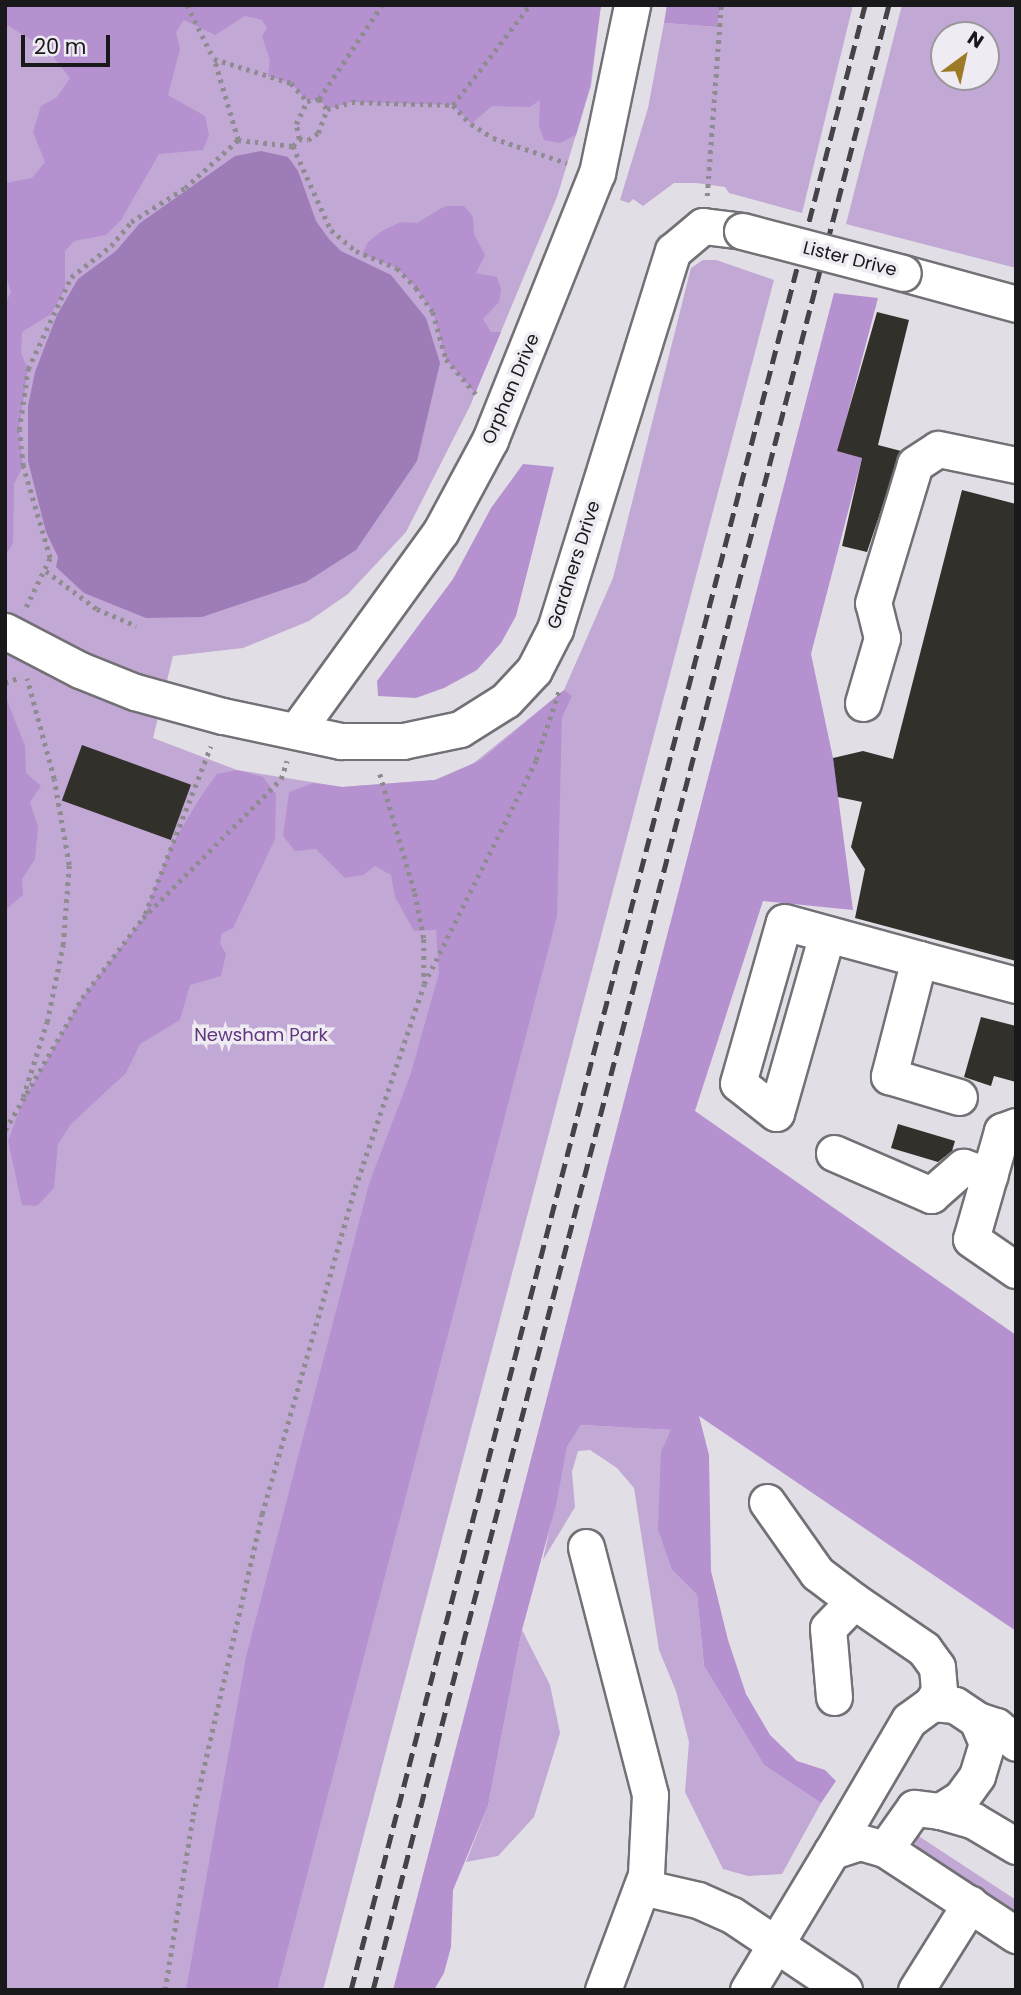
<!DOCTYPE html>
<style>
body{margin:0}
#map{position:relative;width:1021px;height:1995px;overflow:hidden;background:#e2dee5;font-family:Poppins,sans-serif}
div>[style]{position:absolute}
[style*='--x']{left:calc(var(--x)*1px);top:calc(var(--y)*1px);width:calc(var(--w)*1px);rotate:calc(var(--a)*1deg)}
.green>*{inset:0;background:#c2a8d5}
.forest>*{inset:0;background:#b592cf}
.water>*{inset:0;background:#9e7cb8}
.building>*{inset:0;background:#32302a;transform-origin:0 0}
.path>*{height:4.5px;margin-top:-2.25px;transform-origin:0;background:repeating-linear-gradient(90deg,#8f8c91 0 3.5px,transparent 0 8.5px)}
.roads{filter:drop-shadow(2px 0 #737076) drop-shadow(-2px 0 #737076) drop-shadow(0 2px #737076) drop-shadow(0 -2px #737076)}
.minor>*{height:35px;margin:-17.5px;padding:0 17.5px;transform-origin:17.5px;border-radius:17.5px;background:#fff}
.rail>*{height:5px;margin-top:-2.5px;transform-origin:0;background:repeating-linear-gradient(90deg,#454347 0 14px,transparent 0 21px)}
.bridges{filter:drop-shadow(2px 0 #737076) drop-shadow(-2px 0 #737076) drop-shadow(0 2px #737076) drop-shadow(0 -2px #737076)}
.minor-bridge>*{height:35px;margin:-17.5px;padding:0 17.5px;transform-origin:17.5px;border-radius:17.5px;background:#fff}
span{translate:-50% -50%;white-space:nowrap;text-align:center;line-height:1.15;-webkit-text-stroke:7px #efebf2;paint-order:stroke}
.street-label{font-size:18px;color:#19181a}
.park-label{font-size:18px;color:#61347e}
.frame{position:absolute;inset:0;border:7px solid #19181a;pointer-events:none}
.north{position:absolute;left:930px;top:21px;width:70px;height:70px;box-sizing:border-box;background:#efebf2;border:2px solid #99979c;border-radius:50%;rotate:33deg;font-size:19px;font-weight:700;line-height:28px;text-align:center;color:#19181a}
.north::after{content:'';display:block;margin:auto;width:24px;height:32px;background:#9d7a25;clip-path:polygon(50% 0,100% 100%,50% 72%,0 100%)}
.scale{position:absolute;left:21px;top:35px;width:89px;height:32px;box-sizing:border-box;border:4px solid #19181a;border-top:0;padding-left:9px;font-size:21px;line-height:24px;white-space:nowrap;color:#19181a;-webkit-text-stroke:5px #efebf2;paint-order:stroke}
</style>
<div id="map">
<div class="green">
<div style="clip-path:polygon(5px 5px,601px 5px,591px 86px,557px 197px,470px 406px,406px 532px,348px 594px,309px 621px,243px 648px,173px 656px,153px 738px,237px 770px,342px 787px,435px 780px,469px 767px,564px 690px,613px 578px,691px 268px,703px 260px,716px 260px,774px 280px,323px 1990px,5px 1990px)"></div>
<div style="clip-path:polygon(721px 5px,853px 5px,802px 213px,729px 193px,725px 187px,696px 183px,674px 183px,643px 206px,633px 199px,629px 203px,620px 200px,648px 108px,664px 23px,717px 27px)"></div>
<div style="clip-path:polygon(evenodd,902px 5px,1016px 5px,1016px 268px,846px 224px,902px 5px,944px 35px,986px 35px,986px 77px,944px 77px,944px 35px)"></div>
<div style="clip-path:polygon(581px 1425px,671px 1430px,672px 1570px,697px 1595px,704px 1666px,764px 1765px,821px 1803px,782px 1874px,748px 1876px,723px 1869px,685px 1792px,689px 1742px,676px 1691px,659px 1650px,634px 1488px,617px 1468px,590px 1450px,578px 1451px,572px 1472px,575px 1507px,543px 1560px,567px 1447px)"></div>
<div style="clip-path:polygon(522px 1630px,550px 1685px,560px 1733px,534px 1817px,498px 1856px,466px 1862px,488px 1806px)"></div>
<div style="clip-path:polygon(914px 1833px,1016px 1900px,1016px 1914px,916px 1848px)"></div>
</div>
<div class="forest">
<div style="clip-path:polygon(5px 5px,601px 5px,590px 86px,576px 135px,560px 143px,544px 140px,539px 126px,540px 100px,530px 107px,492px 106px,471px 124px,453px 105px,352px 102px,327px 109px,319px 99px,307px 101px,291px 83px,268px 76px,270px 60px,262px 36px,267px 28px,262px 20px,245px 16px,215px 35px,184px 20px,176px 32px,180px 49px,168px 95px,205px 116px,209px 135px,203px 150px,159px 154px,121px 220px,106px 235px,74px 241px,65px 251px,65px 289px,51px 314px,22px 332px,21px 353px,28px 369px,19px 430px,23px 466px,14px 484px,13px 543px,5px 556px,5px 304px,11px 292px,5px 273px,5px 183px,32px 178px,45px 162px,33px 132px,41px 106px,57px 97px,70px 78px,47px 49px,5px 24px)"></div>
<div style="clip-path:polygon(667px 5px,721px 5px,717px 27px,664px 23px)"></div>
<div style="clip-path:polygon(445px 206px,464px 206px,473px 217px,474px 234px,485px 255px,476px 273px,497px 277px,501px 289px,499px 302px,483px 319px,491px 332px,501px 332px,475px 393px,446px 359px,433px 312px,416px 288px,397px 268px,362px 254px,368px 242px,382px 231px,401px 222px,417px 223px)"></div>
<div style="clip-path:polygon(834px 293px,878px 298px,838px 450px,862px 458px,811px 654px,833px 758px,853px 910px,763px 901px,695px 1111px,1016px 1335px,1016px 1631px,699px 1416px,709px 1455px,711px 1571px,728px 1640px,746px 1694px,770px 1735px,797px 1761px,825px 1770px,836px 1781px,821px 1803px,764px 1765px,704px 1666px,697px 1595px,672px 1570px,658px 1529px,661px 1452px,671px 1430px,581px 1425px,567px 1447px,556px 1505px,522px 1630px,488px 1806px,453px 1890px,451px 1947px,444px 1973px,434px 1990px,393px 1990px)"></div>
<div style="clip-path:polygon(523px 464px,554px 467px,516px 616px,501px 643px,477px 670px,444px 688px,416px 698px,378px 696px,377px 681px,453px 579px,491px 508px)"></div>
<div style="clip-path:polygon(564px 690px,572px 696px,562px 717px,557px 916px,277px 1990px,186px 1990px,246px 1657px,369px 1184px,411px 1073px,439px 973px,436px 930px,414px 931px,395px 897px,391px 875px,375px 866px,363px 875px,345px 878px,316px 849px,295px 851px,283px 836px,289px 792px,314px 783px,342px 787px,435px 780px,481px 760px)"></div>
<div style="clip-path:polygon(5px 695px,25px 746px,26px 773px,41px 786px,30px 802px,38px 827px,35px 859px,22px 879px,23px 895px,5px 910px)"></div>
<div style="clip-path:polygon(237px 770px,263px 777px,276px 794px,275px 839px,233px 928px,222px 933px,220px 943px,226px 954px,221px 976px,190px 985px,180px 1020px,140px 1044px,126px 1073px,71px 1124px,58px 1144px,54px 1188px,37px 1206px,22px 1205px,8px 1141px,21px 1105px,82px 998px,143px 918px,171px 846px,203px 793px,217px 774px)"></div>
</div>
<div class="water">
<div style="clip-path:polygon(261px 151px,288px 157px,298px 171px,316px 221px,329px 239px,341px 251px,391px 275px,426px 318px,440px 363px,417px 461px,356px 550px,306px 582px,202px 617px,146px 618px,84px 593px,56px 567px,58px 557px,46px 532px,28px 461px,28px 406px,35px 372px,57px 315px,78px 279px,116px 251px,140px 223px,235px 156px)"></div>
</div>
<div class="building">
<div style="clip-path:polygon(877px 312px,909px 320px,878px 445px,901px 451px,867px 552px,842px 546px,862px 458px,837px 451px)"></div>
<div style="clip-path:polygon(962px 490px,1016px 504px,1016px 961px,855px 918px,865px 869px,851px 847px,862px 802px,838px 797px,833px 758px,863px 751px,893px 759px)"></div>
<div style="left:82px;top:745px;width:116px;height:59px;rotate:20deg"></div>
<div style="clip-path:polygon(981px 1017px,1016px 1026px,1016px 1082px,994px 1076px,991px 1086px,964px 1077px)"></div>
<div style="clip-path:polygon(898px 1124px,955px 1141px,952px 1151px,938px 1162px,891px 1148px)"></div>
</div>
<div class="path">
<div style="--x:187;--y:5;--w:60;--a:63.4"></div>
<div style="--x:214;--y:59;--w:81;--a:17.3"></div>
<div style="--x:291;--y:83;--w:24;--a:48"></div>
<div style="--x:307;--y:101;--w:12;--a:-9"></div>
<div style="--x:319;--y:99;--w:13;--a:51"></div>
<div style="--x:327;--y:109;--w:26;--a:-16"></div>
<div style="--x:352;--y:102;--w:101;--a:1.7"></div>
<div style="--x:453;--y:105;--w:26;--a:47"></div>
<div style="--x:471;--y:124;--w:26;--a:32"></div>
<div style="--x:493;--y:138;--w:78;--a:18.7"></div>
<div style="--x:319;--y:99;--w:113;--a:-56.2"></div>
<div style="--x:453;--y:105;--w:126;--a:-52.4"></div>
<div style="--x:299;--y:139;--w:9;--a:6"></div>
<div style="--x:308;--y:140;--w:12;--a:-35"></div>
<div style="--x:318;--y:133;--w:26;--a:-69"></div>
<div style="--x:238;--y:140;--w:55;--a:6.2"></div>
<div style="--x:293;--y:146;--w:9;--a:-49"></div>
<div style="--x:299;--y:139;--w:15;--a:-101"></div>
<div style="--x:296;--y:124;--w:25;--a:-64"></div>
<div style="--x:293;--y:146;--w:92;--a:65.7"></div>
<div style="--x:331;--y:230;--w:33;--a:40"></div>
<div style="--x:356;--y:251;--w:44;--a:22.5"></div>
<div style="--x:397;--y:268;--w:28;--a:46"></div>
<div style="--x:416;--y:288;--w:29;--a:55"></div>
<div style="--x:433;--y:312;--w:49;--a:74.5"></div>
<div style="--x:446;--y:359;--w:46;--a:49.4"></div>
<div style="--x:707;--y:196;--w:192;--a:-85.8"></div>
<div style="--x:46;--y:571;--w:64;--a:36.7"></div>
<div style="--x:97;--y:609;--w:43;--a:23"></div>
<div style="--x:26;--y:607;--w:55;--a:-63.9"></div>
<div style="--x:50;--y:558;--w:96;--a:-106.4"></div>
<div style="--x:23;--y:466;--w:36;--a:-96"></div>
<div style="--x:19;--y:430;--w:62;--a:-81.6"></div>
<div style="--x:28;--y:369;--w:102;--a:-64.9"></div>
<div style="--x:71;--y:277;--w:51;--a:-37.8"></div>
<div style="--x:111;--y:246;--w:31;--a:-50"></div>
<div style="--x:131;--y:222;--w:64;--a:-32.2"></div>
<div style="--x:185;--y:188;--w:72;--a:-42.2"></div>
<div style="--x:238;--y:140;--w:84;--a:-106.5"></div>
<div style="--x:5;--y:683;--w:17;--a:-21"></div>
<div style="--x:380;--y:774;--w:124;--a:73.6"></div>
<div style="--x:415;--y:893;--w:47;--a:78.9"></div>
<div style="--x:424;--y:939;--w:44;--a:90"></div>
<div style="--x:145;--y:914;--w:180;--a:-68.6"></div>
<div style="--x:23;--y:1097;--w:79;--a:-72.3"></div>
<div style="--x:47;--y:1022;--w:79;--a:-78.3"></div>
<div style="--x:63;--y:945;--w:80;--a:-85.7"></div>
<div style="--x:69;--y:865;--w:87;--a:-99.9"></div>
<div style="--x:54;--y:779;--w:104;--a:-105.1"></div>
<div style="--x:5;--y:1130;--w:153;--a:-59.7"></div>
<div style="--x:82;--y:998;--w:101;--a:-52.7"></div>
<div style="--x:143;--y:918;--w:196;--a:-45.2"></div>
<div style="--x:281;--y:779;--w:19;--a:-72"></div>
<div style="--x:165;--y:1990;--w:177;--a:-80.9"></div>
<div style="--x:193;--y:1815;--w:309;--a:-77.1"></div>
<div style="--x:262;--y:1514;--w:339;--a:-74.1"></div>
<div style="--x:355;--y:1188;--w:215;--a:-71.3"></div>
<div style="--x:424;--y:984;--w:250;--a:-63.4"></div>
<div style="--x:536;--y:760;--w:73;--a:-71.6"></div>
</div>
<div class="roads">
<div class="minor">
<div style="--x:903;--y:273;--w:117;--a:15.3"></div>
<div style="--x:5;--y:631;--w:85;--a:27.5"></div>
<div style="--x:80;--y:670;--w:59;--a:21.8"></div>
<div style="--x:135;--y:692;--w:91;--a:15.3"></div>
<div style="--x:223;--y:716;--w:121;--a:12"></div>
<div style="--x:341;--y:741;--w:62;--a:0"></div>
<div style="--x:403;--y:741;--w:58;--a:-11.9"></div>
<div style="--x:460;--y:729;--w:54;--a:-32.2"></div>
<div style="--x:506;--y:700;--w:41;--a:-47"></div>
<div style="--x:534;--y:670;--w:46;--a:-62.9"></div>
<div style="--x:555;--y:629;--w:396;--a:-72.7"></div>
<div style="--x:673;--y:251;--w:39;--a:-40"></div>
<div style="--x:703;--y:226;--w:39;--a:7"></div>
<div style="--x:863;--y:703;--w:68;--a:-73.7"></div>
<div style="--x:882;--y:638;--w:36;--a:-104"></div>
<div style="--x:873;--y:603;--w:145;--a:-73.2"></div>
<div style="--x:915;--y:464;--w:27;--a:-33"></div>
<div style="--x:938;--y:449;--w:80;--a:11.6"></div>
<div style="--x:297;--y:730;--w:246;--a:-54.1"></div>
<div style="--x:441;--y:531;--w:103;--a:-61.7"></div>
<div style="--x:490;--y:440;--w:288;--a:-68.2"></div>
<div style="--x:597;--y:173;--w:172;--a:-78.2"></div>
<div style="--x:827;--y:934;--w:186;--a:105.9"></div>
<div style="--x:776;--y:1113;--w:48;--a:-141.7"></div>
<div style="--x:738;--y:1083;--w:167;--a:-74.1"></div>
<div style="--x:784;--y:922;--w:140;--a:15.3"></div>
<div style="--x:919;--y:959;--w:100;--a:15"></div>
<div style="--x:919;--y:959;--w:121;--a:104.4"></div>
<div style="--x:889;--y:1076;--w:73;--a:16.7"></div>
<div style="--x:1016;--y:1126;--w:15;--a:160"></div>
<div style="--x:1002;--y:1131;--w:112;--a:106"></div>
<div style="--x:971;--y:1239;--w:55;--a:34.6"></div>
<div style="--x:834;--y:1153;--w:106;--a:23.4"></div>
<div style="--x:931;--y:1195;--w:43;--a:-41.2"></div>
<div style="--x:963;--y:1167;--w:28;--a:17"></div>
<div style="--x:767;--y:1502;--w:87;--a:54.8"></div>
<div style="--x:817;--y:1573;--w:46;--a:37.1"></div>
<div style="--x:586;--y:1547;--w:256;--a:75.5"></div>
<div style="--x:650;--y:1795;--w:80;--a:92.9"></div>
<div style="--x:646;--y:1875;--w:123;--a:110.5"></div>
<div style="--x:834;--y:1697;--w:69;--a:-95"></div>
<div style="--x:828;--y:1628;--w:37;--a:-46"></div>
<div style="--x:854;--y:1601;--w:85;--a:34.4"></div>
<div style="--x:924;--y:1649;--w:22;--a:54"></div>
<div style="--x:937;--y:1667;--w:24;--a:85"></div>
<div style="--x:939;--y:1691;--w:14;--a:120"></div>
<div style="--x:977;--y:1720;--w:20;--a:18"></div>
<div style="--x:996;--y:1726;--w:26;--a:40"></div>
<div style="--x:940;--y:1811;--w:35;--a:16"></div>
<div style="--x:974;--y:1821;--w:49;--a:30.8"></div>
<div style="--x:832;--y:1851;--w:152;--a:-59.6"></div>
<div style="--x:909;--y:1720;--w:29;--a:-36"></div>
<div style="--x:932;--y:1703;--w:23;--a:5"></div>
<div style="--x:955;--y:1705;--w:27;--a:34"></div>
<div style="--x:977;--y:1720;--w:25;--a:67"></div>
<div style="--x:987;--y:1743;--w:34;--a:107"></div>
<div style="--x:977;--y:1776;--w:27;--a:126"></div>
<div style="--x:961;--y:1798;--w:25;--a:148"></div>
<div style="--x:940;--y:1811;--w:26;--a:-173"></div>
<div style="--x:914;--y:1808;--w:50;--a:125.3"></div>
<div style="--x:642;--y:1887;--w:57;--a:13.1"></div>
<div style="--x:698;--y:1900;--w:37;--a:24"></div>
<div style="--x:732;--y:1915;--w:135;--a:33.8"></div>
<div style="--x:748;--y:1990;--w:162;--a:-58.9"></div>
<div style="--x:832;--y:1851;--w:29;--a:-18"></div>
<div style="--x:860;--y:1842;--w:26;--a:16"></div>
<div style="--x:885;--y:1849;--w:157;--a:33.3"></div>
<div style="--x:916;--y:1990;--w:102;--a:-57.9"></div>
</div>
</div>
<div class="rail">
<div style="--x:351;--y:1990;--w:2050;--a:-75.48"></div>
<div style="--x:373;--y:1990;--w:2051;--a:-75.43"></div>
</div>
<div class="bridges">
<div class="minor-bridge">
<div style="--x:742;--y:231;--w:166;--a:14.6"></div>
</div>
</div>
<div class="street-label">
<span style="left:850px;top:259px;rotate:14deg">Lister Drive</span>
<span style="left:511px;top:389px;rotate:-67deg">Orphan Drive</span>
<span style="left:574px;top:565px;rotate:-72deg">Gardners Drive</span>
</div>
<div class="park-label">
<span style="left:261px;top:1035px">Newsham Park</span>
</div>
<div class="frame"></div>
<div class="north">N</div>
<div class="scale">20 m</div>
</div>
